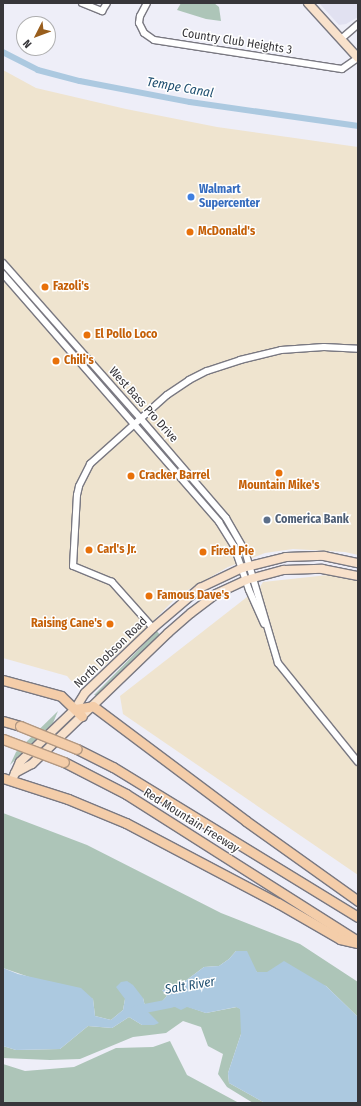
<!DOCTYPE html>
<style>
body{margin:0}
#map{position:relative;width:361px;height:1106px;overflow:hidden;background:#eeeef8;font-family:"Fira Sans Condensed",sans-serif}
div>[style]{position:absolute}
[style*='--x']{left:calc(var(--x)*1px);top:calc(var(--y)*1px);width:calc(var(--w)*1px);rotate:calc(var(--a)*1deg)}
.commercial>*{inset:0;background:#efe4cf}
.built>*{inset:0;background:#e1e1f1}
.green>*{inset:0;background:#adc5b8}
.water>*{inset:0;background:#acc9e0}
.canal>*{height:5.5px;margin:-2.75px;padding:0 2.75px;transform-origin:2.75px;border-radius:2.75px;background:#acc9e0}
.river>*{height:9px;margin:-4.5px;padding:0 4.5px;transform-origin:4.5px;border-radius:4.5px;background:#acc9e0}
.roads{filter:drop-shadow(1px 0 #797881) drop-shadow(-1px 0 #797881) drop-shadow(0 1px #797881) drop-shadow(0 -1px #797881)}
.minor>*{height:6px;margin:-3px;padding:0 3px;transform-origin:3px;border-radius:3px;background:#fff}
.major>*{height:8px;margin:-4px;padding:0 4px;transform-origin:4px;border-radius:4px;background:#f8e1cb}
.highway>*{height:9px;margin:-4.5px;padding:0 4.5px;transform-origin:4.5px;border-radius:4.5px;background:#f4cda9}
.bridges{filter:drop-shadow(1px 0 #b29882) drop-shadow(-1px 0 #b29882) drop-shadow(0 1px #b29882) drop-shadow(0 -1px #b29882)}
.highway-bridge>*{height:9px;margin:-4.5px;padding:0 4.5px;transform-origin:4.5px;border-radius:4.5px;background:#f4cda9}
.dots>*{width:11px;height:11px;translate:-50% -50%;box-sizing:border-box;border:2px solid #fff;border-radius:50%}
span{translate:-50% -50%;white-space:nowrap;text-align:center;line-height:1.15;-webkit-text-stroke:3px #fff;paint-order:stroke}
.street-label{font-size:12px;color:#37363a}
.shop-label{font-size:12px;color:#366cbe;font-weight:700}
.left{translate:0 -50%;text-align:left}
.food-label{font-size:12px;color:#c56008;font-weight:700}
.right{translate:-100% -50%;text-align:right}
.service-label{font-size:12px;color:#4e5e75;font-weight:700}
.water-label{font-size:13px;color:#1e4e6f;font-style:italic}
.frame{position:absolute;inset:0;border:4px solid #37363a;pointer-events:none}
.north{position:absolute;left:16px;top:16px;width:40px;height:40px;box-sizing:border-box;background:#fff;border:1px solid #afafb0;border-radius:50%;rotate:228deg;font-size:11px;font-weight:700;line-height:16px;text-align:center;color:#37363a}
.north::after{content:'';display:block;margin:auto;width:14px;height:18px;background:#995e1d;clip-path:polygon(50% 0,100% 100%,50% 72%,0 100%)}
</style>
<div id="map">
<div class="commercial">
<div style="clip-path:polygon(3px 70px,36px 88px,126px 109px,217px 127px,358px 147px,358px 555px,345px 552px,293px 549px,265px 553px,228px 567px,179px 595px,145px 629px,91px 678px,86px 673px,74px 684px,67px 676px,3px 658px)"></div>
<div style="clip-path:polygon(328px 575px,358px 581px,358px 875px,123px 714px,120px 696px,260px 587px,263px 582px)"></div>
</div>
<div class="built">
<div style="clip-path:polygon(319px 3px,358px 3px,358px 17px,346px 24px,339px 25px)"></div>
</div>
<div class="green">
<div style="clip-path:polygon(181px 3px,214px 3px,219px 7px,221px 21px,206px 19px,177px 10px)"></div>
<div style="clip-path:polygon(157px 631px,160px 635px,98px 696px,94px 695px)"></div>
<div style="clip-path:polygon(58px 711px,53px 723px,10px 765px,16px 752px)"></div>
<div style="clip-path:polygon(3px 813px,87px 845px,221px 913px,300px 944px,358px 982px,358px 1017px,326px 986px,267px 972px,257px 972px,236px 951px,229px 959px,219px 966px,204px 967px,176px 988px,162px 990px,167px 996px,157px 1007px,186px 1006px,206px 1013px,237px 1007px,241px 1009px,241px 1034px,228px 1073px,229px 1083px,265px 1103px,253px 1103px,227px 1087px,218px 1074px,223px 1054px,208px 1046px,201px 1027px,183px 1021px,166px 1033px,133px 1037px,80px 1059px,50px 1060px,3px 1058px,3px 1046px,16px 1050px,60px 1049px,88px 1026px,112px 1028px,129px 1017px,142px 1025px,146px 1010px,143px 998px,125px 999px,123px 1010px,111px 1020px,95px 1016px,93px 999px,3px 968px)"></div>
<div style="clip-path:polygon(170px 1041px,187px 1075px,239px 1103px,3px 1103px,3px 1064px,25px 1071px,74px 1067px,116px 1048px,153px 1047px)"></div>
</div>
<div class="water">
<div style="clip-path:polygon(236px 951px,247px 951px,257px 972px,267px 972px,284px 961px,326px 986px,358px 1017px,358px 1103px,265px 1103px,229px 1083px,228px 1073px,241px 1034px,240px 1009px,236px 1007px,206px 1013px,187px 1007px,181px 1010px,175px 1007px,157px 1007px,167px 996px,162px 990px,176px 988px,204px 967px,219px 966px,229px 959px)"></div>
<div style="clip-path:polygon(3px 968px,18px 974px,81px 988px,93px 999px,95px 1016px,111px 1020px,123px 1010px,125px 999px,116px 987px,121px 982px,127px 981px,133px 985px,143px 998px,146px 1010px,159px 1023px,154px 1025px,142px 1025px,129px 1017px,112px 1028px,88px 1026px,60px 1049px,16px 1050px,3px 1046px)"></div>
</div>
<div class="canal">
<div style="--x:3;--y:52;--w:39;--a:27"></div>
<div style="--x:38;--y:70;--w:43;--a:14.7"></div>
<div style="--x:80;--y:81;--w:112;--a:10.8"></div>
<div style="--x:190;--y:102;--w:170;--a:8.1"></div>
</div>
<div class="river">
<div style="--x:134;--y:1010;--w:37;--a:-11"></div>
</div>
<div class="roads">
<div class="minor">
<div style="--x:82;--y:3;--w:22;--a:22"></div>
<div style="--x:102;--y:11;--w:9;--a:-58"></div>
<div style="--x:147;--y:3;--w:15;--a:118"></div>
<div style="--x:140;--y:16;--w:7;--a:98"></div>
<div style="--x:139;--y:23;--w:11;--a:63"></div>
<div style="--x:144;--y:33;--w:12;--a:35"></div>
<div style="--x:154;--y:40;--w:190;--a:8.8"></div>
<div style="--x:342;--y:69;--w:19;--a:-35"></div>
<div style="--x:341;--y:39;--w:23;--a:-41"></div>
<div style="--x:3;--y:263;--w:207;--a:48.5"></div>
<div style="--x:140;--y:418;--w:132;--a:49.3"></div>
<div style="--x:226;--y:518;--w:38;--a:60"></div>
<div style="--x:245;--y:551;--w:117;--a:73.6"></div>
<div style="--x:278;--y:663;--w:127;--a:51.1"></div>
<div style="--x:3;--y:274;--w:329;--a:48.9"></div>
<div style="--x:219;--y:522;--w:28;--a:58"></div>
<div style="--x:234;--y:546;--w:46;--a:71.2"></div>
<div style="--x:249;--y:590;--w:37;--a:66"></div>
<div style="--x:153;--y:628;--w:62;--a:-131.7"></div>
<div style="--x:112;--y:582;--w:42;--a:-157.7"></div>
<div style="--x:73;--y:566;--w:71;--a:-86.8"></div>
<div style="--x:77;--y:495;--w:9;--a:-77"></div>
<div style="--x:79;--y:486;--w:25;--a:-63"></div>
<div style="--x:90;--y:464;--w:103;--a:-41.9"></div>
<div style="--x:167;--y:395;--w:27;--a:-34"></div>
<div style="--x:189;--y:380;--w:20;--a:-27"></div>
<div style="--x:207;--y:371;--w:35;--a:-18"></div>
<div style="--x:240;--y:360;--w:42;--a:-13.7"></div>
<div style="--x:281;--y:350;--w:43;--a:-4"></div>
<div style="--x:324;--y:347;--w:34;--a:3"></div>
</div>
<div class="major">
<div style="--x:308;--y:3;--w:74;--a:47.7"></div>
<div style="--x:15;--y:773;--w:19;--a:-28"></div>
<div style="--x:32;--y:764;--w:189;--a:-43.9"></div>
<div style="--x:168;--y:633;--w:30;--a:-41"></div>
<div style="--x:191;--y:613;--w:31;--a:-37"></div>
<div style="--x:216;--y:594;--w:33;--a:-25"></div>
<div style="--x:246;--y:580;--w:39;--a:-15"></div>
<div style="--x:284;--y:570;--w:38;--a:-2"></div>
<div style="--x:322;--y:569;--w:37;--a:11"></div>
<div style="--x:12;--y:780;--w:20;--a:-66"></div>
<div style="--x:20;--y:762;--w:76;--a:-43.9"></div>
<div style="--x:75;--y:709;--w:19;--a:-58"></div>
<div style="--x:85;--y:693;--w:94;--a:-43.7"></div>
<div style="--x:153;--y:628;--w:62;--a:-40.4"></div>
<div style="--x:200;--y:588;--w:47;--a:-25.5"></div>
<div style="--x:242;--y:568;--w:45;--a:-14"></div>
<div style="--x:286;--y:557;--w:38;--a:-2"></div>
<div style="--x:324;--y:556;--w:35;--a:12"></div>
</div>
<div class="highway">
<div style="--x:3;--y:680;--w:60;--a:15.4"></div>
<div style="--x:61;--y:696;--w:29;--a:44"></div>
<div style="--x:75;--y:709;--w:18;--a:-9"></div>
<div style="--x:93;--y:706;--w:191;--a:36.9"></div>
<div style="--x:246;--y:821;--w:138;--a:35.5"></div>
<div style="--x:3;--y:721;--w:18;--a:16"></div>
<div style="--x:77;--y:749;--w:40;--a:26.6"></div>
<div style="--x:113;--y:767;--w:287;--a:31.5"></div>
<div style="--x:64;--y:762;--w:70;--a:27.3"></div>
<div style="--x:126;--y:794;--w:275;--a:32.4"></div>
<div style="--x:3;--y:778;--w:68;--a:17.9"></div>
<div style="--x:68;--y:799;--w:63;--a:22.5"></div>
<div style="--x:126;--y:823;--w:172;--a:27.8"></div>
<div style="--x:278;--y:903;--w:72;--a:30.1"></div>
<div style="--x:340;--y:939;--w:18;--a:13"></div>
</div>
</div>
<div class="bridges">
<div class="highway-bridge">
<div style="--x:20;--y:726;--w:61;--a:22"></div>
<div style="--x:3;--y:739;--w:65;--a:20.7"></div>
</div>
</div>
<div class="dots">
<div style="left:191px;top:197px;background:#3f7fe0"></div>
<div style="left:190px;top:232px;background:#e8710a"></div>
<div style="left:45px;top:287px;background:#e8710a"></div>
<div style="left:87px;top:335px;background:#e8710a"></div>
<div style="left:56px;top:361px;background:#e8710a"></div>
<div style="left:279px;top:473px;background:#e8710a"></div>
<div style="left:131px;top:476px;background:#e8710a"></div>
<div style="left:267px;top:520px;background:#5c6f8a"></div>
<div style="left:89px;top:550px;background:#e8710a"></div>
<div style="left:203px;top:552px;background:#e8710a"></div>
<div style="left:149px;top:596px;background:#e8710a"></div>
<div style="left:110px;top:624px;background:#e8710a"></div>
</div>
<div class="street-label">
<span style="left:237px;top:42px;rotate:9deg">Country Club Heights 3</span>
<span style="left:143px;top:405px;rotate:48deg">West Bass Pro Drive</span>
<span style="left:111px;top:653px;rotate:-44deg">North Dobson Road</span>
<span style="left:191px;top:821px;rotate:32deg">Red Mountain Freeway</span>
</div>
<div class="shop-label">
<span class="left" style="left:199px;top:197px">Walmart<br>Supercenter</span>
</div>
<div class="food-label">
<span class="left" style="left:198px;top:232px">McDonald's</span>
<span class="left" style="left:53px;top:287px">Fazoli's</span>
<span class="left" style="left:95px;top:335px">El Pollo Loco</span>
<span class="left" style="left:64px;top:361px">Chili's</span>
<span class="left" style="left:139px;top:476px">Cracker Barrel</span>
<span style="left:279px;top:486px">Mountain Mike's</span>
<span class="left" style="left:97px;top:550px">Carl's Jr.</span>
<span class="left" style="left:211px;top:552px">Fired Pie</span>
<span class="left" style="left:157px;top:596px">Famous Dave's</span>
<span class="right" style="left:102px;top:624px">Raising Cane's</span>
</div>
<div class="service-label">
<span class="left" style="left:275px;top:520px">Comerica Bank</span>
</div>
<div class="water-label">
<span style="left:180px;top:88px;rotate:10deg">Tempe Canal</span>
<span style="left:190px;top:986px;rotate:-10deg">Salt River</span>
</div>
<div class="frame"></div>
<div class="north">N</div>
</div>
